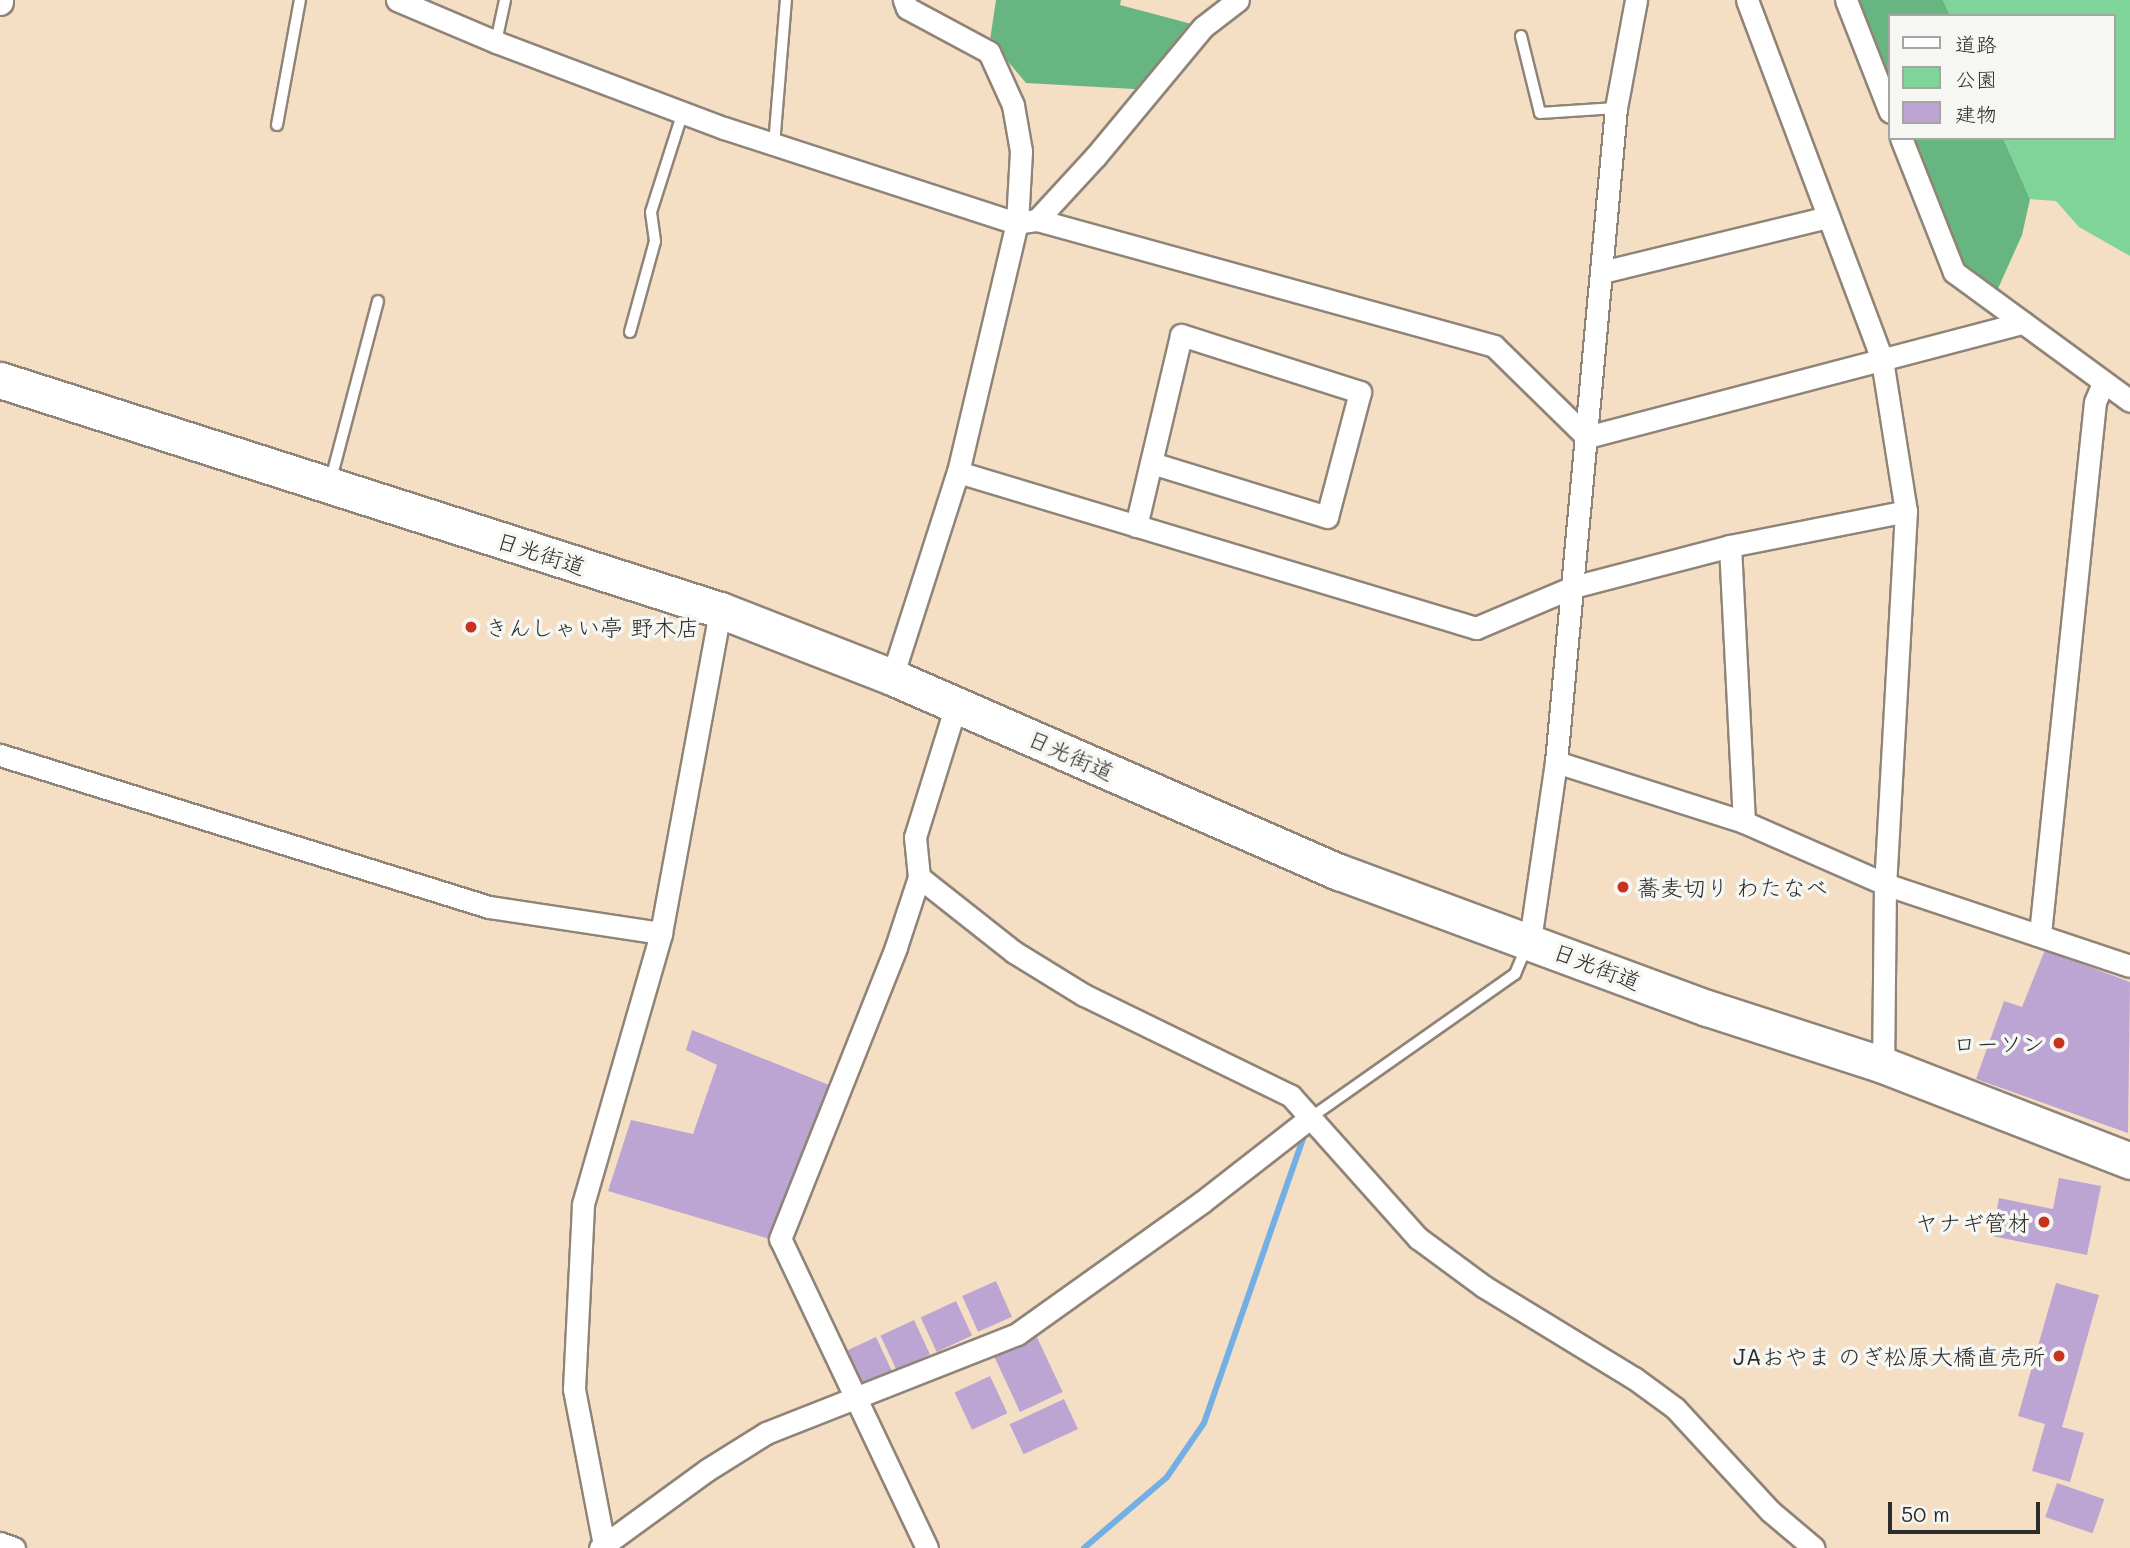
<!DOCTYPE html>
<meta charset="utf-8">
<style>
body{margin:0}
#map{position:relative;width:2130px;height:1548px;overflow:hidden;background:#f4dec4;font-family:Mali,"Klee One",sans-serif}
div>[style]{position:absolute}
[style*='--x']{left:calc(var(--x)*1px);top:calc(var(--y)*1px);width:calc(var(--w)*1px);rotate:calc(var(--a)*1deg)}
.green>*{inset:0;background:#7fd599}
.forest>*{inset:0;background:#67b681}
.stream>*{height:6px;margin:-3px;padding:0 3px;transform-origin:3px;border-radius:3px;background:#72afe4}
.building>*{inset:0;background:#bca4d3;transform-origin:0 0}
.roads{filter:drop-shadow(2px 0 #908478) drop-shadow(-2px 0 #908478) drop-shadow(0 2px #908478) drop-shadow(0 -2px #908478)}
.service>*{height:10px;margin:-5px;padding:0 5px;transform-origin:5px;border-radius:5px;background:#fff}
.minor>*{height:21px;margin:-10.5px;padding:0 10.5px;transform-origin:10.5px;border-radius:10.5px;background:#fff}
.tertiary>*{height:26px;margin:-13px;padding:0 13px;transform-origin:13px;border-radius:13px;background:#fff}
.trunk>*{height:35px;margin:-17.5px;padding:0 17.5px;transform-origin:17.5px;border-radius:17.5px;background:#fff}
.dots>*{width:19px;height:19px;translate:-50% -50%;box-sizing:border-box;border:4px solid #f6f6f2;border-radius:50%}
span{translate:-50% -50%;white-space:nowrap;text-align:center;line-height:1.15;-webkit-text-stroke:7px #f6f6f2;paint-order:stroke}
.street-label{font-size:23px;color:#2b2b2b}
.poi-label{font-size:23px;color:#2b2b2b}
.left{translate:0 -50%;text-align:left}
.right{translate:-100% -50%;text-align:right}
.legend{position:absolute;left:1888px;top:14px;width:228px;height:126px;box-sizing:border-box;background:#f6f6f2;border:2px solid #a5a5a2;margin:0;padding:9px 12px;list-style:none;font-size:21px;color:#2b2b2b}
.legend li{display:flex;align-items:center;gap:14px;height:35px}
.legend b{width:35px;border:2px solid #a5a5a2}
.scale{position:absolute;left:1888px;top:1502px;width:152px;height:32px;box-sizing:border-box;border:4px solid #2b2b2b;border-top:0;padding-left:9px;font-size:21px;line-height:24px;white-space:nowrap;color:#2b2b2b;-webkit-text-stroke:5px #f6f6f2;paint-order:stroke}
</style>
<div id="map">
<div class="green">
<div style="clip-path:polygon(1943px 0,2130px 0,2130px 256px,2079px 227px,2056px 201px,2030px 199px,2003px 138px,2114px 138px,2114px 16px,1950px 16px)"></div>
</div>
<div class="forest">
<div style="clip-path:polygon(996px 0,1121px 0,1120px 5px,1203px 27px,1152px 90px,1026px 83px,990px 40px)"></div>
<div style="clip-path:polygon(1846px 0,1943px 0,1950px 16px,1890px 16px,1890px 112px)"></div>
<div style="clip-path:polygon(1901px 138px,2003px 138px,2030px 199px,2022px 235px,1996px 293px,1954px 272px)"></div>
</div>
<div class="stream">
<div style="--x:1084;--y:1548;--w:109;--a:-40.5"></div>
<div style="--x:1167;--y:1477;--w:65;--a:-55.6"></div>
<div style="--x:1204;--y:1423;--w:310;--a:-70.8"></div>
</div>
<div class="building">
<div style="clip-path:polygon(2045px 950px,2130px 982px,2128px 1133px,1976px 1079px,2004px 1001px,2022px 1007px)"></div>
<div style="clip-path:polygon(692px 1030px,829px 1085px,773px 1240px,608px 1191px,631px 1120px,693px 1134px,717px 1065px,686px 1050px)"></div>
<div style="clip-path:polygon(2059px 1178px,2101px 1186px,2087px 1255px,1992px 1236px,1999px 1198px,2053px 1209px)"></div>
<div style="left:996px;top:1281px;width:39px;height:37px;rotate:66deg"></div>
<div style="clip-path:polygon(2056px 1283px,2099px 1295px,2062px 1427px,2084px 1433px,2070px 1482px,2032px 1471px,2045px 1424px,2018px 1416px)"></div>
<div style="left:956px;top:1301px;width:38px;height:39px;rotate:65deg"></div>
<div style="left:914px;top:1320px;width:38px;height:37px;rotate:65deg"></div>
<div style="left:1036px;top:1335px;width:63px;height:47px;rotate:65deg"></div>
<div style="left:876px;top:1337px;width:38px;height:32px;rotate:65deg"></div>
<div style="left:990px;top:1376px;width:41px;height:39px;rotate:65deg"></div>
<div style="left:1064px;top:1399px;width:33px;height:60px;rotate:65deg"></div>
<div style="left:2057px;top:1483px;width:50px;height:36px;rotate:19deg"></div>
</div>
<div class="roads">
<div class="service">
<div style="--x:1521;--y:36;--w:79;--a:76.1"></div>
<div style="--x:1540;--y:113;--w:76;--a:-3.8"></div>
<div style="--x:496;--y:42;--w:43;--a:-77.9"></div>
<div style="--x:277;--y:125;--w:127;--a:-79.6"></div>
<div style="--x:774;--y:145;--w:145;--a:-85.3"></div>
<div style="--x:630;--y:332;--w:94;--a:-74.6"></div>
<div style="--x:655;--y:241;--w:29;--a:-98"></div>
<div style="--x:651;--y:212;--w:105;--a:-72.3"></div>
<div style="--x:331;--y:479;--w:184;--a:-75.2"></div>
<div style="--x:1310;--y:1118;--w:251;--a:-35.1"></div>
<div style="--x:1515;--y:974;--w:30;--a:-67"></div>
</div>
<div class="minor">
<div style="--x:397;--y:0;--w:108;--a:23"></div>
<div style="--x:496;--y:42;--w:244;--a:20.7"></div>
<div style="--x:724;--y:128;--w:308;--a:18"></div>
<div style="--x:1017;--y:223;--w:20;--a:-9"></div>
<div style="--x:1037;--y:220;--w:474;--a:15.4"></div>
<div style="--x:1494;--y:346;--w:130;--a:44.4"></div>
<div style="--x:1587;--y:437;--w:451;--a:-14.7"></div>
<div style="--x:1747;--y:0;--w:384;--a:69.4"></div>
<div style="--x:1882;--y:360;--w:153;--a:81"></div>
<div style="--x:1906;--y:511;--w:374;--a:93.2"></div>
<div style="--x:1885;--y:884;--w:181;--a:90.6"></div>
<div style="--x:1846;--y:0;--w:120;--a:68.6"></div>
<div style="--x:1901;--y:138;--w:144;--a:68.4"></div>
<div style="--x:1954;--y:272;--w:218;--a:36.2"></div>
<div style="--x:1037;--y:220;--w:86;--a:-47.4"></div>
<div style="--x:1095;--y:157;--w:169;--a:-50.3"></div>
<div style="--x:1203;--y:27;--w:44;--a:-37.6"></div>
<div style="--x:1602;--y:272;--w:233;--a:-13.7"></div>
<div style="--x:958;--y:472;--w:541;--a:16.76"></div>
<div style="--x:1476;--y:628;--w:105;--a:-22.9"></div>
<div style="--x:1573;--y:587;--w:162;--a:-14.6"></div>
<div style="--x:1730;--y:546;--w:179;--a:-11.2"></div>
<div style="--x:1136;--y:526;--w:196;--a:-76.7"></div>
<div style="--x:1181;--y:335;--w:188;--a:17.7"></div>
<div style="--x:1360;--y:392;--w:129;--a:104.8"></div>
<div style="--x:1327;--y:517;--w:184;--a:-162.9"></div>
<div style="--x:1730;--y:546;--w:276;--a:87.1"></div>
<div style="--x:892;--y:677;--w:215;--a:-72.2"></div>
<div style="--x:958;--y:472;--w:256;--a:-76.7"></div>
<div style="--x:1017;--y:223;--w:72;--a:-86.8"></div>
<div style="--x:1021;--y:151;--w:47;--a:-99.9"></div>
<div style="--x:1013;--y:105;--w:58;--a:-114.4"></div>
<div style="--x:989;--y:52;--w:93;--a:-151.8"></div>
<div style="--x:907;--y:8;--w:9;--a:-111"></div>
<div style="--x:0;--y:755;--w:512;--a:17.27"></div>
<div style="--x:489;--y:907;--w:174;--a:8.6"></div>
<div style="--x:1556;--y:762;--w:197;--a:17.7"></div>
<div style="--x:1744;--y:822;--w:154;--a:23.7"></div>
<div style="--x:1885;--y:884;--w:258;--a:18.5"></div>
<div style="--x:919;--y:877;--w:121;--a:38.3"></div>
<div style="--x:1014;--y:952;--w:82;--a:31.6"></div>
<div style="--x:1084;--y:995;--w:230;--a:26"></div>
<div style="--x:1291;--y:1096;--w:191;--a:48.2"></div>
<div style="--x:1418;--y:1238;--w:81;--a:36.4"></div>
<div style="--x:1483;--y:1286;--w:177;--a:31.4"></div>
<div style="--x:1634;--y:1378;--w:51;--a:36.2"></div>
<div style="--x:1675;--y:1408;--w:140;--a:47.3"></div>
<div style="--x:1770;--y:1511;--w:57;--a:40.1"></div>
<div style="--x:2040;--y:934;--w:535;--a:-84.1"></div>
<div style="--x:2095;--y:402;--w:21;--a:-67"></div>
<div style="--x:1530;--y:940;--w:180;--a:-81.7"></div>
<div style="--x:1556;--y:762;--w:657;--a:-84.76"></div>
<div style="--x:1616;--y:108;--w:110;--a:-79.5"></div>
<div style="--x:0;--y:1543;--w:15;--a:20"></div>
<div style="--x:604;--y:1545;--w:159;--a:-100.9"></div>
<div style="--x:574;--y:1389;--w:185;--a:-87.2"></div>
<div style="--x:583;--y:1204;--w:282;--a:-73.9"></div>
<div style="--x:661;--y:933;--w:328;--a:-79.6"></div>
<div style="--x:600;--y:1548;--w:132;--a:-36.1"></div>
<div style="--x:707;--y:1470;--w:70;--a:-32.1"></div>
<div style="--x:766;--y:1433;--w:270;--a:-21.5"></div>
<div style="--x:1017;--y:1334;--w:227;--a:-35.5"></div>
<div style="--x:1202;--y:1202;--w:137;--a:-37.9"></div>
<div style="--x:927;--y:1548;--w:342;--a:-115.4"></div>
<div style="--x:780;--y:1239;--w:314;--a:-68.3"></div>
<div style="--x:896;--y:947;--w:74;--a:-71.8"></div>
<div style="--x:919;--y:877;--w:40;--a:-95.7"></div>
<div style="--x:915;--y:837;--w:138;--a:-72.7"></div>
</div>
<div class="tertiary">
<div style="--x:0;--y:2;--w:2;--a:-90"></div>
</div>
<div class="trunk">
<div style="--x:0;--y:380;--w:756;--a:17.72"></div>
<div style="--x:720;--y:610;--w:185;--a:21.3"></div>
<div style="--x:892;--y:677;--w:488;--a:23.6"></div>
<div style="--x:1339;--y:872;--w:392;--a:20.3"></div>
<div style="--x:1707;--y:1008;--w:185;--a:17.9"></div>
<div style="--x:1883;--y:1065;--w:265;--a:21.2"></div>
</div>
</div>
<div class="dots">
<div style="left:471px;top:627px;background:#c8321e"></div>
<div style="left:1623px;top:887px;background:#c8321e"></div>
<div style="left:2059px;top:1043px;background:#c8321e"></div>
<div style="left:2044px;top:1222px;background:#c8321e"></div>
<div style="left:2059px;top:1356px;background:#c8321e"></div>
</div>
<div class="street-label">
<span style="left:541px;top:553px;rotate:18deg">日光街道</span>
<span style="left:1071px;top:755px;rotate:24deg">日光街道</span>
<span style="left:1597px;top:966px;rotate:21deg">日光街道</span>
</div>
<div class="poi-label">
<span class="left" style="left:485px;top:627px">きんしゃい亭 野木店</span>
<span class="left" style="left:1637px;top:887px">蕎麦切り わたなべ</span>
<span class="right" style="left:2045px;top:1043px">ローソン</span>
<span class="right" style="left:2030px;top:1222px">ヤナギ管材</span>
<span class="right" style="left:2045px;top:1356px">JAおやま のぎ松原大橋直売所</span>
</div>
<ul class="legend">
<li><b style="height:9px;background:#fff"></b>道路</li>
<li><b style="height:19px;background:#7fd599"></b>公園</li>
<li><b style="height:19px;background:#bca4d3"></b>建物</li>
</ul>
<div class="scale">50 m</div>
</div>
